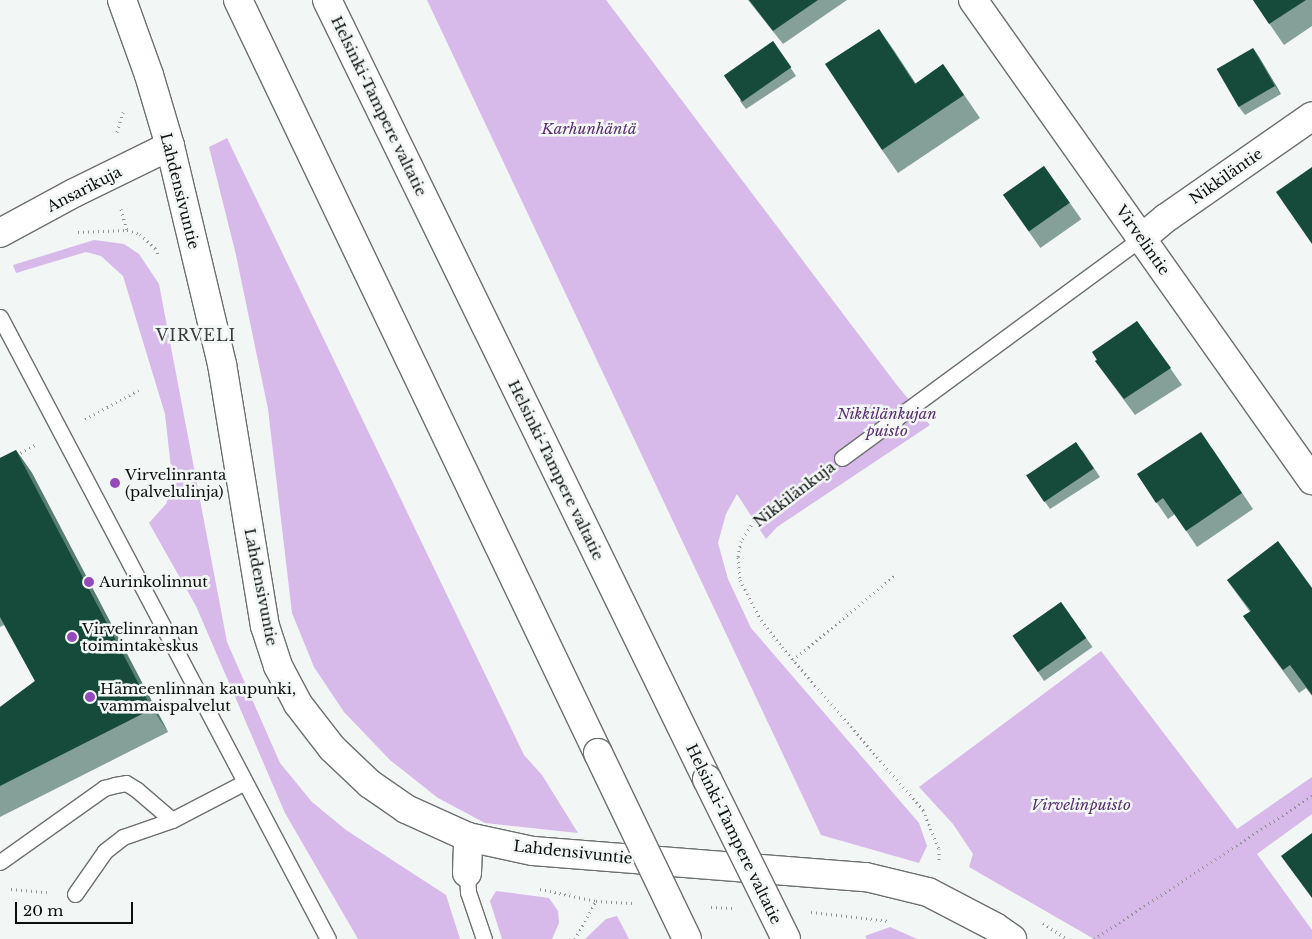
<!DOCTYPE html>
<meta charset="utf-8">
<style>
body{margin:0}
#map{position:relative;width:1312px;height:939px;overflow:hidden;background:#f2f6f4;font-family:"Libre Baskerville",serif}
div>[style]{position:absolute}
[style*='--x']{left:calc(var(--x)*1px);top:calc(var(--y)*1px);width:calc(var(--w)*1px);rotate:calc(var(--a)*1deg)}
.green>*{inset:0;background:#d7b9ea}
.path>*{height:3px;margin-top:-1.5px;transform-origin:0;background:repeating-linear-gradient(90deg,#909391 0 1px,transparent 0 5px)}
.roads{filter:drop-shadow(1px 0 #6c706e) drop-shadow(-1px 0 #6c706e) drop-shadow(0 1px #6c706e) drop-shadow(0 -1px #6c706e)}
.lane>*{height:15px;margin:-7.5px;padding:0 7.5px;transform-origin:7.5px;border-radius:7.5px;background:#fff}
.street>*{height:28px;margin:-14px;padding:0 14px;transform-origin:14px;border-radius:14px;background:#fff}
.secondary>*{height:28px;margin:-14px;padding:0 14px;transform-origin:14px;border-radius:14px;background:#fff}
.highway>*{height:28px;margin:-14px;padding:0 14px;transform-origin:14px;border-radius:14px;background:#fff}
.bridges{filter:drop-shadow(1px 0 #6c706e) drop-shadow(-1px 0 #6c706e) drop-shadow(0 1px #6c706e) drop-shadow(0 -1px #6c706e)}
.highway-bridge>*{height:28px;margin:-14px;padding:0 14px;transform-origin:14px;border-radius:14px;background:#fff}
.wall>*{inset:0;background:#84a098;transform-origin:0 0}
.shaded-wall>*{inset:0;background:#587e73}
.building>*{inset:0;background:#164b3c;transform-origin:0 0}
.dots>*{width:14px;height:14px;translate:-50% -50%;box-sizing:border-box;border:2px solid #f2f6f4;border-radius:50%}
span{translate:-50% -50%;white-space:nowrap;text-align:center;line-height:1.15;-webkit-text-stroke:5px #f2f6f4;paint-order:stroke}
.street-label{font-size:15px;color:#0d0f0e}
.park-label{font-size:15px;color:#59316e;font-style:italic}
.poi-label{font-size:15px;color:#0d0f0e}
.left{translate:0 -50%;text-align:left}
.neighbourhood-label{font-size:16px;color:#393c3b;letter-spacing:1px}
.scale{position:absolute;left:15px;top:902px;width:118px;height:22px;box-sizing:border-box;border:2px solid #0d0f0e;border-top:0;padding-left:6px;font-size:15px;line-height:18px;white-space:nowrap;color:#0d0f0e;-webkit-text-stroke:4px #f2f6f4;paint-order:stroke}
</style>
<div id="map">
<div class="green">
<div style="clip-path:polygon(427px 0,606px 0,896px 384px,930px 425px,777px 527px,766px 539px,737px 494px,726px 514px,718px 543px,728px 579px,751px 628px,919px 823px,927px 846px,919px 863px,821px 835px)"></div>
<div style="clip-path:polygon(227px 138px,524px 755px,542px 775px,578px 833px,485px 823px,438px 798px,390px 760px,344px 712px,314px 667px,292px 613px,268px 409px,236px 255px,209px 147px)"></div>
<div style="clip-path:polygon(94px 240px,124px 244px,139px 254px,159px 284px,227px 642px,280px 763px,312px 802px,346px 830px,446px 895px,460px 939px,358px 939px,285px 813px,196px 606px,149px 523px,166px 504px,173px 486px,165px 414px,123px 276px,101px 256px,86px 252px,16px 273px,13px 265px)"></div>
<div style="clip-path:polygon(1101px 651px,1237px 829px,1312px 777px,1312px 814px,1257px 854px,1312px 930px,1312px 939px,1094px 939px,969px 867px,973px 854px,953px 824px,919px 787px)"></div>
<div style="clip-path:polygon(496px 891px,549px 898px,558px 911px,559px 923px,552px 939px,502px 939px,490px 901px)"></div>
<div style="clip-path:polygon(617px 916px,629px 939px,585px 939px,606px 919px)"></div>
<div style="clip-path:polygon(890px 927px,917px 939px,867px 939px,865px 936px)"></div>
</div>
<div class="path">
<div style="--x:117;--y:132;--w:21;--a:-73"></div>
<div style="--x:121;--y:209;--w:22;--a:74"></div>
<div style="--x:127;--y:230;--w:14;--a:17"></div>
<div style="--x:140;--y:234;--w:21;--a:43"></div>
<div style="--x:155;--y:248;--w:8;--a:67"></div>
<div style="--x:78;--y:232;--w:49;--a:-2.3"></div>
<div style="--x:85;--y:419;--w:61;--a:-28.2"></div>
<div style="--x:16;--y:455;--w:21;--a:-28"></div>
<div style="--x:819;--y:474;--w:80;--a:144.1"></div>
<div style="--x:754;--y:521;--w:24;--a:123"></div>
<div style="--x:741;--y:541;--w:16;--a:101"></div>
<div style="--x:738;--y:557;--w:23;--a:85"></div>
<div style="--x:740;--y:580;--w:45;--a:62.3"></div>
<div style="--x:761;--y:620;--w:34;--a:52"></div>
<div style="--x:782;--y:647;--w:216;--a:49.1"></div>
<div style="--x:923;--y:810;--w:42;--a:67.7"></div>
<div style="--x:939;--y:849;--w:11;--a:90"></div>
<div style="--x:793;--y:660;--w:133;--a:-39.8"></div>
<div style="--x:11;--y:889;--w:36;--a:5"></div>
<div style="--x:540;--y:889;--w:57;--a:12.1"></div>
<div style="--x:596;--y:901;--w:36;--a:3"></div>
<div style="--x:711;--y:907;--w:21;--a:3"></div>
<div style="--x:811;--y:912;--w:79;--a:6.6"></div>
<div style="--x:1043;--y:923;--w:29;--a:34"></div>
<div style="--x:575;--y:939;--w:43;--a:-61.1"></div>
<div style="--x:1094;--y:939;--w:261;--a:-33.3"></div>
</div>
<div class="roads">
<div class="lane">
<div style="--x:0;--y:317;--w:703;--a:62.2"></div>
<div style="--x:842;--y:458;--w:372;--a:-36.3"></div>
<div style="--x:0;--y:862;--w:128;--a:-35.4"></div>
<div style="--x:104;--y:788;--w:11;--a:-15"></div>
<div style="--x:115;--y:785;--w:11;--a:-10"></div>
<div style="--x:126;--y:783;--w:13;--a:32"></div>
<div style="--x:137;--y:790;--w:46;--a:40.6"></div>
<div style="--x:467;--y:873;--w:19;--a:87"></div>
<div style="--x:468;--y:892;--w:50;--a:71.2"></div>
<div style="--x:75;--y:894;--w:52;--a:-55.1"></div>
<div style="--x:105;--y:851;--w:23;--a:-38"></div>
<div style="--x:123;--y:837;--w:52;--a:-19.1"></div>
<div style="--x:172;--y:820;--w:82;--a:-27.5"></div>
</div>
<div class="street">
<div style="--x:973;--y:0;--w:588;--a:54.77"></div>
<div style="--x:0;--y:233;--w:84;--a:-28.4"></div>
<div style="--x:74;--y:193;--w:107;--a:-26.1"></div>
<div style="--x:1142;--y:238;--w:31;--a:-40"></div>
<div style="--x:1166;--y:218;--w:178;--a:-34.9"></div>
<div style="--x:467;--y:873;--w:36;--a:-88"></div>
</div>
<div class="secondary">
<div style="--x:122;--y:0;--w:80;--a:70.2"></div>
<div style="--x:149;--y:75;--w:74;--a:73.5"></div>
<div style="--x:170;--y:146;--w:224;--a:76.6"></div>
<div style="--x:222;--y:364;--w:266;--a:80.7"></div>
<div style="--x:265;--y:626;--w:42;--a:72"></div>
<div style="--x:278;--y:666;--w:43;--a:62.2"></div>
<div style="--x:298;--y:704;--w:56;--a:52.3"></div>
<div style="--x:332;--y:748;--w:52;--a:43.5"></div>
<div style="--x:370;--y:784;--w:44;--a:34.8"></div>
<div style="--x:406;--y:809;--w:68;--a:24.3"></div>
<div style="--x:468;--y:837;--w:66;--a:12.2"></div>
<div style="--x:533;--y:851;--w:334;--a:4.5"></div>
<div style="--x:866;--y:877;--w:64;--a:13.6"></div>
<div style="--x:928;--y:892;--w:76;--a:27.6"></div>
<div style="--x:995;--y:927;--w:21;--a:35"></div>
</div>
<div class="highway">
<div style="--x:238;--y:0;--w:835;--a:64.45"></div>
<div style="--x:327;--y:0;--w:867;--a:64"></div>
</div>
</div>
<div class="bridges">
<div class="highway-bridge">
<div style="--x:598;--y:753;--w:206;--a:64.4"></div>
<div style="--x:707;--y:779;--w:178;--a:63.7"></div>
</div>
</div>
<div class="wall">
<div style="clip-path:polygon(748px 0,847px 0,783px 44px)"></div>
<div style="clip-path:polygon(1253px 0,1312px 0,1312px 26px,1284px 45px)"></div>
<div style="clip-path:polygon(879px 29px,915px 84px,943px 64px,980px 118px,898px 173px,882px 150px)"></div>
<div style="clip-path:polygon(773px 41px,796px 76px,746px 109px,740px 101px)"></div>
<div style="clip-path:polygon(1253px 48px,1259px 57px,1281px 94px,1245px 115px,1239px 107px)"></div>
<div style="left:1044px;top:166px;width:65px;height:50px;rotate:55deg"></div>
<div style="clip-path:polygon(1137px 321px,1182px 385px,1135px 415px,1095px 361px)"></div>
<div style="clip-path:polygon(1212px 448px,1253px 509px,1197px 547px,1175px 514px,1168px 519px,1137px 474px)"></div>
<div style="clip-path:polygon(16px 450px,32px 473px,168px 732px,0 817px,0 707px,35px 681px,4px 625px,0 627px,0 458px)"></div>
<div style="clip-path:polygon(1082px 450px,1100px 477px,1050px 509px,1026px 475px)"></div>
<div style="clip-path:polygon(1227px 580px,1312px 588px,1312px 696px,1306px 688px,1299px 693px,1243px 616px,1250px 612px)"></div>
<div style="left:1061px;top:602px;width:55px;height:59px;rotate:55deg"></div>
</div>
<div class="shaded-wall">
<div style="clip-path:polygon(879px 29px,895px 52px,931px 107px,915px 84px)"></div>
<div style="clip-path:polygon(1253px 48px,1259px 57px,1281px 94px,1275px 86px)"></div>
<div style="clip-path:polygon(16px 450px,32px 473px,168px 732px,152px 709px)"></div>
</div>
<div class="building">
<div style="clip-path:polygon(749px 0,818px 0,773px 31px)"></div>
<div style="clip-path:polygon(1253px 0,1306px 0,1269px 24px)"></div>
<div style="clip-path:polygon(879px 29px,915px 84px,943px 64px,964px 95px,882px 150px,825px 64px)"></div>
<div style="left:773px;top:41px;width:32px;height:60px;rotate:55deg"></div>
<div style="left:1253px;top:48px;width:44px;height:42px;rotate:60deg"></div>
<div style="left:1044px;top:166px;width:45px;height:50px;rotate:55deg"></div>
<div style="clip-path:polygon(1312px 167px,1312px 244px,1276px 192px)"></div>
<div style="clip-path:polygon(1137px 321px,1171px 368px,1124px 399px,1095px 361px,1097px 360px,1092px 352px)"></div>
<div style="clip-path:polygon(1201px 432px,1242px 493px,1186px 531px,1163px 498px,1156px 503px,1137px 474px)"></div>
<div style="left:1076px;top:442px;width:32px;height:60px;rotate:56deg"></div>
<div style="clip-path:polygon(16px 450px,152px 709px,0 786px,0 707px,35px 681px,0 617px,0 458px)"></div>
<div style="clip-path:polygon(1278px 541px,1312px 588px,1312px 695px,1290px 665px,1283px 670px,1243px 616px,1251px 611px,1227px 580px)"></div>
<div style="left:1061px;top:602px;width:44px;height:59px;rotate:55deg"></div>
<div style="clip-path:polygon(1312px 833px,1312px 898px,1281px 856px)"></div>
</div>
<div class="dots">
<div style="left:115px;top:483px;background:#954abc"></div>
<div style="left:89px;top:582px;background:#954abc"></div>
<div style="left:72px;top:637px;background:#954abc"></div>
<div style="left:90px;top:697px;background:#954abc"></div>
</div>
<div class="street-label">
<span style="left:379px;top:106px;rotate:64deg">Helsinki-Tampere valtatie</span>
<span style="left:1226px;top:176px;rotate:-35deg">Nikkiläntie</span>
<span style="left:84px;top:189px;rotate:-27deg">Ansarikuja</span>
<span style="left:180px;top:191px;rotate:76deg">Lahdensivuntie</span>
<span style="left:1143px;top:240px;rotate:55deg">Virvelintie</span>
<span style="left:556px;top:470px;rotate:64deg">Helsinki-Tampere valtatie</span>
<span style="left:794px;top:494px;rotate:-37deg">Nikkilänkuja</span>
<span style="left:261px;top:587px;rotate:79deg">Lahdensivuntie</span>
<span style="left:734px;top:834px;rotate:64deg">Helsinki-Tampere valtatie</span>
<span style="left:573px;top:852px;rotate:6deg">Lahdensivuntie</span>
</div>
<div class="park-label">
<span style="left:589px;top:129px">Karhunhäntä</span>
<span style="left:887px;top:422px">Nikkilänkujan<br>puisto</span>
<span style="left:1081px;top:805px">Virvelinpuisto</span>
</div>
<div class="poi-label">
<span class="left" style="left:125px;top:483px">Virvelinranta<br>(palvelulinja)</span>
<span class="left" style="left:99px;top:582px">Aurinkolinnut</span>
<span class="left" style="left:82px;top:637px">Virvelinrannan<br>toimintakeskus</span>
<span class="left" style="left:100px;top:697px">Hämeenlinnan kaupunki,<br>vammaispalvelut</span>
</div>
<div class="neighbourhood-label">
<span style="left:196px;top:335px">VIRVELI</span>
</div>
<div class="scale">20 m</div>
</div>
